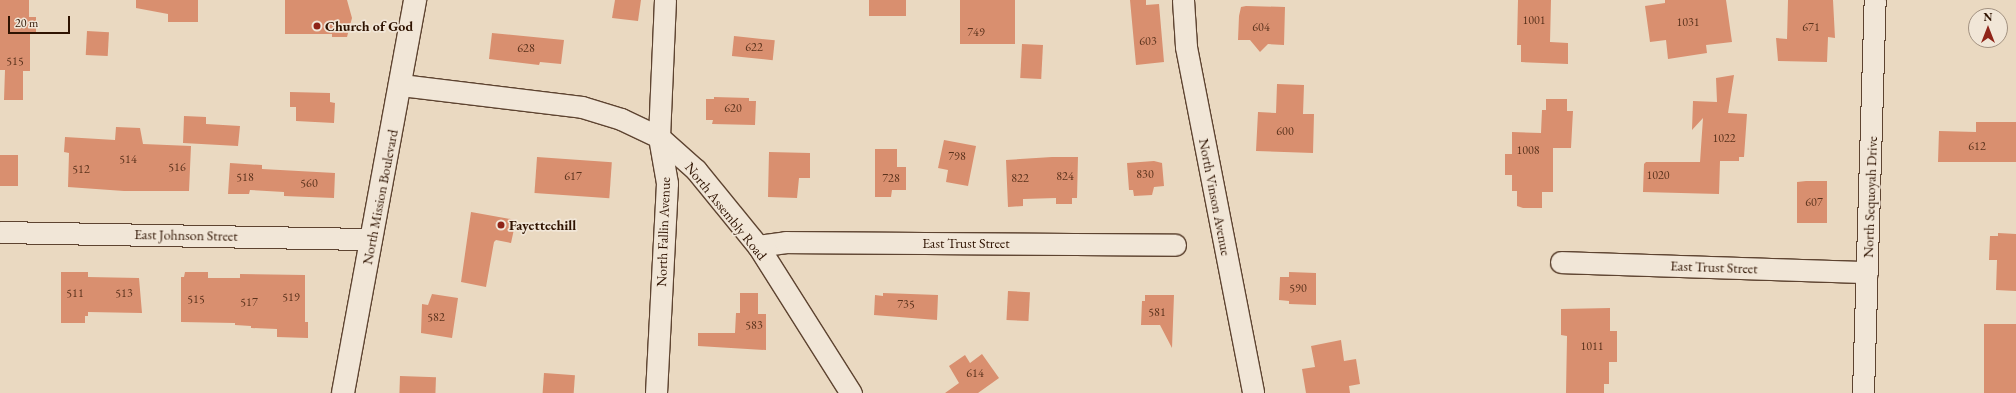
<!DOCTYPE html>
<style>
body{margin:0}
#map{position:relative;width:2016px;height:393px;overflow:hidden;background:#ead9c1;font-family:"EB Garamond",serif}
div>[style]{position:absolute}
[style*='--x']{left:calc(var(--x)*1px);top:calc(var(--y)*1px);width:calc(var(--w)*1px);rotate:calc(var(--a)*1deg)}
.building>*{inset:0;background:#d98f6f;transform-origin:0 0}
.roads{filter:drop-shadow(1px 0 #5e4431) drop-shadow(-1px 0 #5e4431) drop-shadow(0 1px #5e4431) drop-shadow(0 -1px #5e4431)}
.street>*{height:21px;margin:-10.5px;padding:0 10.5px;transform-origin:10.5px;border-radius:10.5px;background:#f1e6d7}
.secondary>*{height:22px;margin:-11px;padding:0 11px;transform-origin:11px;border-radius:11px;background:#f1e6d7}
.dots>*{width:11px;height:11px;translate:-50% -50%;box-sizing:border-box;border:2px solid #f1e6d7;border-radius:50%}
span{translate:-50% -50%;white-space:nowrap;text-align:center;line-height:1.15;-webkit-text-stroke:3.5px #f1e6d7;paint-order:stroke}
.number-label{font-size:12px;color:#5a321c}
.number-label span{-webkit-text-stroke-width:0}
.poi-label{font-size:14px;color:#2f1301;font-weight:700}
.left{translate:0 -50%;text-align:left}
.street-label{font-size:14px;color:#2f1301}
.north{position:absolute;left:1968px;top:8px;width:40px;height:40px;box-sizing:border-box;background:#f1e6d7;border:1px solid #a39281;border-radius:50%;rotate:0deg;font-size:11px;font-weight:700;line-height:16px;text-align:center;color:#2f1301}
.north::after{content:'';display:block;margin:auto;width:14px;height:18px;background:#8f2418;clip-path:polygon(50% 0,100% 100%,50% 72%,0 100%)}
.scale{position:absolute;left:8px;top:16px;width:62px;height:18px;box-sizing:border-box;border:2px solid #2f1301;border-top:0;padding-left:5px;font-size:12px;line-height:14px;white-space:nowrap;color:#2f1301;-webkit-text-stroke:3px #f1e6d7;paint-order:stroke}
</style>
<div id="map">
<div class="building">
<div style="clip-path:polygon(0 0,29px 0,29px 17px,36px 17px,36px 33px,30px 33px,30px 71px,23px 71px,23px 100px,4px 100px,5px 70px,0 70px)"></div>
<div style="clip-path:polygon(136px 0,198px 0,198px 22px,168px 22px,168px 14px,136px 8px)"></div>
<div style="clip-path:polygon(285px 0,347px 0,352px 18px,347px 37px,332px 37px,332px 34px,285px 34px)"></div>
<div style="clip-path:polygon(615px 0,641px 0,638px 21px,612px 18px)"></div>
<div style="left:869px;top:0;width:37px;height:16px"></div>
<div style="left:960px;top:0;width:55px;height:44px"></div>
<div style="clip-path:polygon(1130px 0,1146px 0,1146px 5px,1159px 4px,1164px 62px,1136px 65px)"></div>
<div style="clip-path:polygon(1518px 0,1551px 0,1550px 42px,1568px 43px,1568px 64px,1521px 62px,1521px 45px,1517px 45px)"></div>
<div style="clip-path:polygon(1665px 0,1726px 0,1732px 42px,1706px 45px,1707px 53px,1668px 59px,1666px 40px,1650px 42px,1645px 6px,1665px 3px)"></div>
<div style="clip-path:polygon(1788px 0,1833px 0,1835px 38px,1828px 37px,1827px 62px,1778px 61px,1776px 38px,1787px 39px)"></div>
<div style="clip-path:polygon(1246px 6px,1285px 7px,1284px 45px,1268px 44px,1260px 52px,1250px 40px,1238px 40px,1239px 16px,1241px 7px)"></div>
<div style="left:87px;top:31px;width:22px;height:24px;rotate:3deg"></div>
<div style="clip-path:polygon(492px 33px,564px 40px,561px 64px,540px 62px,539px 65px,489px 59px)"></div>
<div style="left:734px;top:36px;width:41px;height:20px;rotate:6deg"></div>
<div style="left:1022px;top:44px;width:21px;height:34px;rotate:3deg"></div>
<div style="clip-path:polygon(1734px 75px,1728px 113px,1747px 114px,1744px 157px,1739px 157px,1739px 161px,1720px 161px,1719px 194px,1643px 192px,1644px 164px,1646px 162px,1700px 162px,1703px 118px,1692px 130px,1693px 101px,1717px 102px,1716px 78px)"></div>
<div style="clip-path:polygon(1277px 84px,1304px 85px,1303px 114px,1314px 114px,1313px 153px,1256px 151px,1258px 112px,1276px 113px)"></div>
<div style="clip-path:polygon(290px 92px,330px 93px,330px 102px,335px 103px,334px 123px,296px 121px,296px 107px,290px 107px)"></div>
<div style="clip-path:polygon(714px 97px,749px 98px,749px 101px,756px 101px,755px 125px,712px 124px,713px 120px,706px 120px,706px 99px,714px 99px)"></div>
<div style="clip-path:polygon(1546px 99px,1567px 99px,1567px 111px,1573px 111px,1571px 148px,1553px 148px,1553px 192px,1542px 192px,1542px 208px,1523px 208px,1517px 206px,1517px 191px,1512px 191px,1512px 175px,1505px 175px,1505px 154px,1512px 154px,1512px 132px,1541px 133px,1542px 110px,1546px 110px)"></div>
<div style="clip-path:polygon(184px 116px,206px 117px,206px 124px,240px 126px,238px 146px,183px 143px)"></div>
<div style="clip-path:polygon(1976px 122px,2016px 122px,2016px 162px,1938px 162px,1939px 131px,1976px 132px)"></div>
<div style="clip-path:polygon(116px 127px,140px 128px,143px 144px,191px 146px,189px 191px,124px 191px,68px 187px,69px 153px,64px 152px,65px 137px,115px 140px)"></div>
<div style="clip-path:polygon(944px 140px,976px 146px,968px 186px,946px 182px,948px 170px,938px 168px)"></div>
<div style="clip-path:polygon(875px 149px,897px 149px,897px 167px,906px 167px,906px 190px,892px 190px,891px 197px,875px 197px)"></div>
<div style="clip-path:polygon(769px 152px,810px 153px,810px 178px,799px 178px,797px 198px,768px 197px)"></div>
<div style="left:0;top:155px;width:18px;height:31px"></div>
<div style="left:537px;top:157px;width:75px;height:36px;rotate:4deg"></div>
<div style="clip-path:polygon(1052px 157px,1078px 157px,1077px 198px,1072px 198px,1072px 204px,1056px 204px,1056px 198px,1023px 199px,1023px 206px,1008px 207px,1006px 160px)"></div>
<div style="clip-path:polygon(1154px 161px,1162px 163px,1164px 186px,1154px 187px,1152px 195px,1134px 196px,1133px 190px,1129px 190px,1127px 163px)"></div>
<div style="clip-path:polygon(230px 163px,262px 165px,262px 169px,335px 173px,334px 198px,284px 196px,284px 192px,250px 190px,249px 194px,228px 194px)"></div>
<div style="clip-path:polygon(1806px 181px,1827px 181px,1827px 223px,1797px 223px,1797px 182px)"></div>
<div style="clip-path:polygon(471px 212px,516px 220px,511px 243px,496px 240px,494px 242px,486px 287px,461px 282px)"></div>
<div style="clip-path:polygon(1998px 233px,2016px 234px,2016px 291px,1996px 290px,1997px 260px,1989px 260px,1990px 236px,1998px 236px)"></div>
<div style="clip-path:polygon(61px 272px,88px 272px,88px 277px,139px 278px,142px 313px,88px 312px,88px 316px,85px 316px,85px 323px,61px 323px)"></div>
<div style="clip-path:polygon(185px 272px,208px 272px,208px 278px,240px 278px,240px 274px,305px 275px,305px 322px,308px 322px,308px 338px,277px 337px,277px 329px,251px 328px,251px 326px,235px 325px,235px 323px,181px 322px,181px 277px,184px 277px)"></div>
<div style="clip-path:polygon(1289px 272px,1316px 273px,1316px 305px,1289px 304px,1289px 301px,1279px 300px,1280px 277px,1289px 277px)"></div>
<div style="left:1008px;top:291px;width:22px;height:29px;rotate:3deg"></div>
<div style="clip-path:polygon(740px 293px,758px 293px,758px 314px,766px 314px,766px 350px,698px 346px,698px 333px,735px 333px,736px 313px,740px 313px)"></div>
<div style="clip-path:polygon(883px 293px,938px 295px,937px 320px,874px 315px,875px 295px,883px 296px)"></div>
<div style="clip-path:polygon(432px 294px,458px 298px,452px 338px,421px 333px,422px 304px,428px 305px)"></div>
<div style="clip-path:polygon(1145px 295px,1174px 295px,1172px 348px,1160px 325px,1141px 325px,1142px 301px,1145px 301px)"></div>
<div style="clip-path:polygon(1610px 308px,1610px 331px,1617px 331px,1617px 362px,1609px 362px,1609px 384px,1604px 384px,1604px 393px,1566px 393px,1567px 336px,1561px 335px,1561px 309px)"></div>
<div style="left:1984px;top:324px;width:32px;height:69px"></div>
<div style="clip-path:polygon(1341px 340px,1344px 361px,1356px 359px,1360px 384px,1349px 386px,1350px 393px,1306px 393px,1302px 369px,1315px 367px,1311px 346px)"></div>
<div style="clip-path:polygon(982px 354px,999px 378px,978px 393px,945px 393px,959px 383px,949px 366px,965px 355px,970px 363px)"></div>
<div style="left:544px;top:373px;width:31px;height:20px;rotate:4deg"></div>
<div style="left:400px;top:376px;width:36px;height:17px;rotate:2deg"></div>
</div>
<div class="roads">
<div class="street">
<div style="--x:1183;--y:0;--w:47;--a:86.3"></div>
<div style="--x:1186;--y:47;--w:352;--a:79"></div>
<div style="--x:401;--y:85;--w:182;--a:6.9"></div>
<div style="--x:582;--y:107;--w:41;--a:17.1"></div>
<div style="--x:621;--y:119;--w:42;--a:25.3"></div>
<div style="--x:659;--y:137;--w:50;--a:41.7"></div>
<div style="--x:696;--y:170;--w:98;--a:50.8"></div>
<div style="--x:758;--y:246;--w:174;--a:57.7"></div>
<div style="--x:0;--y:232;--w:371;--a:1.1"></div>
<div style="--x:758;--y:246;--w:28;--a:-8"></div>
<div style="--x:786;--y:242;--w:389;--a:0.4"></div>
<div style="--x:1561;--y:262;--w:306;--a:1.9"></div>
<div style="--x:656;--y:393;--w:210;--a:-87"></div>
<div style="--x:667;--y:183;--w:47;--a:-99.9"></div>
<div style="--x:659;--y:137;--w:137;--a:-87.5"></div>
<div style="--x:1863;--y:393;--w:393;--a:-88.3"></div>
</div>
<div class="secondary">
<div style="--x:343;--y:393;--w:400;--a:-79.6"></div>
</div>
</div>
<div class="dots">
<div style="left:317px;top:26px;background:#8f2418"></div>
<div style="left:501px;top:225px;background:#8f2418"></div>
</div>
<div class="number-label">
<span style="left:1534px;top:21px">1001</span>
<span style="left:1688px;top:23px">1031</span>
<span style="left:1261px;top:28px">604</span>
<span style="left:1811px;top:28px">671</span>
<span style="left:976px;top:33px">749</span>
<span style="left:1148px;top:42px">603</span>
<span style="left:754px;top:48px">622</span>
<span style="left:526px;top:49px">628</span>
<span style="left:15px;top:62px">515</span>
<span style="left:733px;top:109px">620</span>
<span style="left:1285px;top:132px">600</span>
<span style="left:1724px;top:139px">1022</span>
<span style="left:1977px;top:147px">612</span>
<span style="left:1528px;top:151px">1008</span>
<span style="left:957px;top:157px">798</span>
<span style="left:128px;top:160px">514</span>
<span style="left:177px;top:168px">516</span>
<span style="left:81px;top:170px">512</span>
<span style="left:1145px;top:175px">830</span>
<span style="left:1658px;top:176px">1020</span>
<span style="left:573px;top:177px">617</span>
<span style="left:1065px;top:177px">824</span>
<span style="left:245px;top:178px">518</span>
<span style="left:891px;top:179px">728</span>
<span style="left:1020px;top:179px">822</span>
<span style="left:309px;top:184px">560</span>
<span style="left:1814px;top:203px">607</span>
<span style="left:1298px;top:289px">590</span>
<span style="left:75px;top:294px">511</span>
<span style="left:124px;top:294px">513</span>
<span style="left:291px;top:298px">519</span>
<span style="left:196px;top:300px">515</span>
<span style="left:249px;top:303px">517</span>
<span style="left:906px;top:305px">735</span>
<span style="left:1157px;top:313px">581</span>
<span style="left:436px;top:318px">582</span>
<span style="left:754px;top:326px">583</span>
<span style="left:1592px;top:347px">1011</span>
<span style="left:975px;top:374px">614</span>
</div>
<div class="poi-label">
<span class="left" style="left:325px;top:26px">Church of God</span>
<span class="left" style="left:509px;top:225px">Fayettechill</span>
</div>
<div class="street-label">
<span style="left:380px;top:197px;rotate:-79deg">North Mission Boulevard</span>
<span style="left:1215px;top:197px;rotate:79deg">North Vinson Avenue</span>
<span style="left:1870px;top:197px;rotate:-88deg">North Sequoyah Drive</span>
<span style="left:726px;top:211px;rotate:51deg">North Assembly Road</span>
<span style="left:663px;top:232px;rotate:-88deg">North Fallin Avenue</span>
<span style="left:186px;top:235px;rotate:1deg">East Johnson Street</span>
<span style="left:966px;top:243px">East Trust Street</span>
<span style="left:1714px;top:267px;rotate:2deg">East Trust Street</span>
</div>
<div class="north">N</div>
<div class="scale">20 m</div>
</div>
